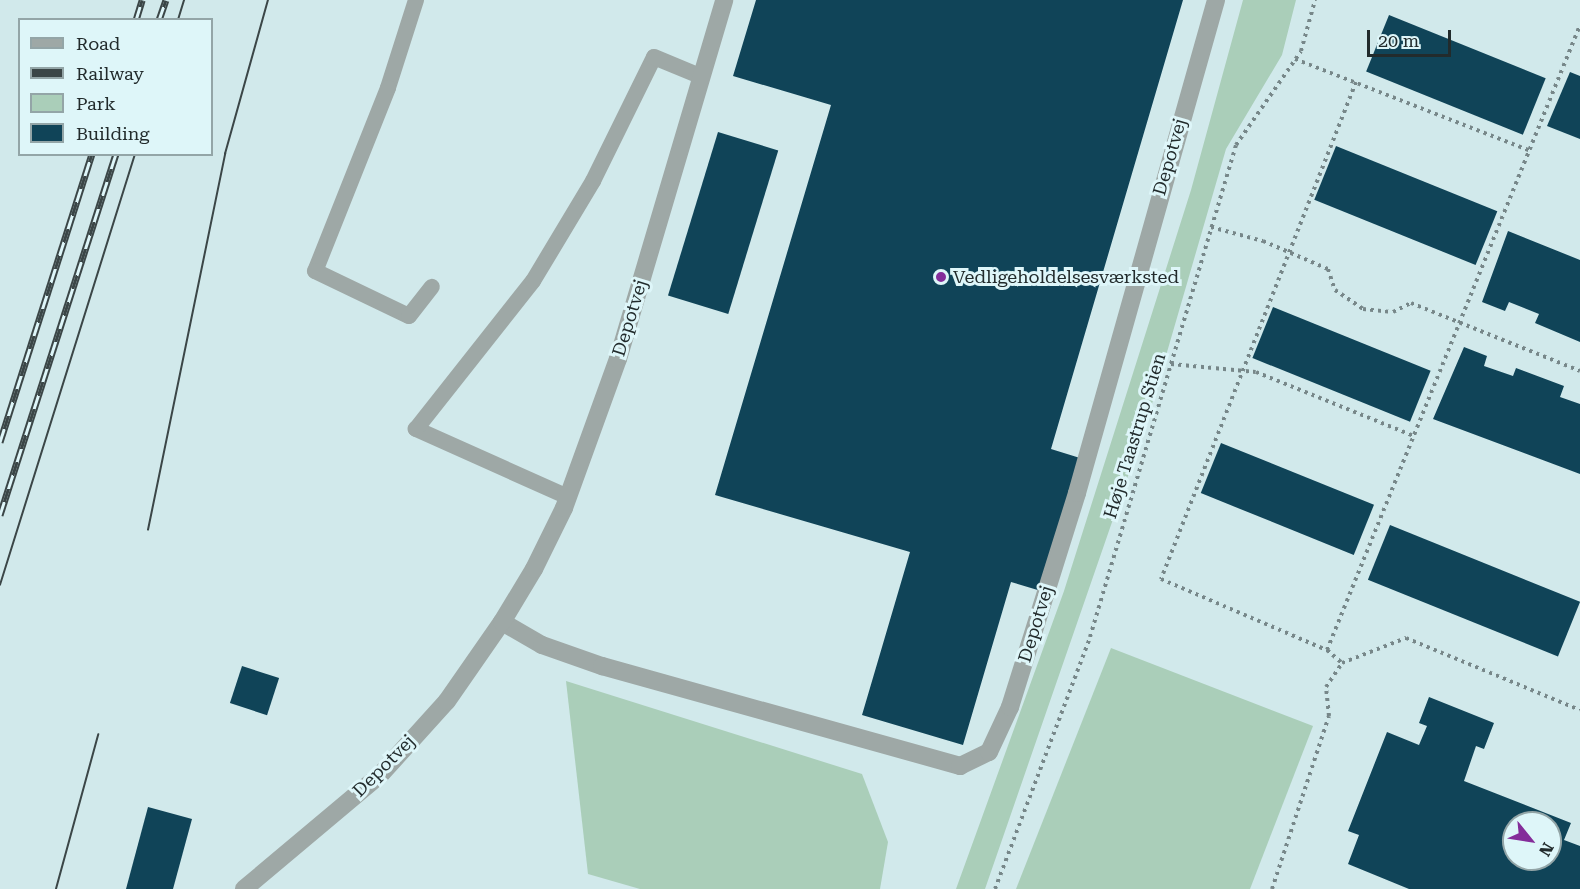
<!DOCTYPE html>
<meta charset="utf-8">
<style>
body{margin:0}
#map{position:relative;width:1580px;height:889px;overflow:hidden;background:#d1e9eb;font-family:"Roboto Serif",serif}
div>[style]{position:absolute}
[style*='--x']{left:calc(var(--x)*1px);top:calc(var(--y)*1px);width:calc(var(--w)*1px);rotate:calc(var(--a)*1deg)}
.green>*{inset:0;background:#aaceb9}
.building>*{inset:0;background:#104458;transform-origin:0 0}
.path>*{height:4px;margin-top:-2px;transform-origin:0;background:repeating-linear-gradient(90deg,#778789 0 3px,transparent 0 7.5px)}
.service>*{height:16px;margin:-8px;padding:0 8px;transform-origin:8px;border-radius:8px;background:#9ea8a6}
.minor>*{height:18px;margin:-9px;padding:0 9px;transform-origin:9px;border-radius:9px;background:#9ea8a6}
.tram>*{height:1.5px;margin:-0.75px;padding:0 0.75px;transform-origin:0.75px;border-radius:0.75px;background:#3b4647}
.rail>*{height:7px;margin-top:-3.5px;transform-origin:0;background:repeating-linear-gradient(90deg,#def6f9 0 14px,#3b4647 0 28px);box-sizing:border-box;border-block:2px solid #3b4647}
.dots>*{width:16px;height:16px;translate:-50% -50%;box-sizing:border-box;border:3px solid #def6f9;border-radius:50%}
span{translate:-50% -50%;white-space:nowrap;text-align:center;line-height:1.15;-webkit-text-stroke:6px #def6f9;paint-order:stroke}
.street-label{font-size:18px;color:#222b2c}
.poi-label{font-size:18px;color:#222b2c}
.left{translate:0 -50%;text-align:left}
.legend{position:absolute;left:18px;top:18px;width:195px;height:138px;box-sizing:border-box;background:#def6f9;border:2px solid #93a5a7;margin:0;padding:8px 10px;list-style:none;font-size:18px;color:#222b2c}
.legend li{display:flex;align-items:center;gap:12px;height:30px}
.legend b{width:30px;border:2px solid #93a5a7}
.north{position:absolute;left:1502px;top:811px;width:60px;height:60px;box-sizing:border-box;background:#def6f9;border:2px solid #93a5a7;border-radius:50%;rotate:120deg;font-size:16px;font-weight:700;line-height:24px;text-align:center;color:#222b2c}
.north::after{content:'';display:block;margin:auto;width:21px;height:27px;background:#842d9a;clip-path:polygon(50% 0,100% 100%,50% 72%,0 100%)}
.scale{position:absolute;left:1367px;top:30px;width:84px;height:27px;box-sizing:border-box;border:3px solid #222b2c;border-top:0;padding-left:8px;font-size:18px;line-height:21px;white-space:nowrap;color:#222b2c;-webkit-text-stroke:4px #def6f9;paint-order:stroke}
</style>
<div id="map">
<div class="green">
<div style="clip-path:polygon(1243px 0,1296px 0,1282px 55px,1226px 149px,1147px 421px,985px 889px,956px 889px,1064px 591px,1191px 190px)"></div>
<div style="clip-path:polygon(1111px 648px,1313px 726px,1250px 889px,1016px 889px)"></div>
<div style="clip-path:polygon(566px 681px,862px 774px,888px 842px,880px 889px,640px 889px,588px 874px)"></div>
</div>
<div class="building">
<div style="clip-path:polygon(756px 0,1183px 0,1051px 449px,1080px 458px,1041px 591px,1011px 582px,963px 745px,862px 715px,910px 552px,715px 495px,831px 105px,733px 76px)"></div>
<div style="left:1389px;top:15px;width:169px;height:61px;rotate:22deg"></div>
<div style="clip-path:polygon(1570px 72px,1580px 76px,1580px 139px,1547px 126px)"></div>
<div style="left:718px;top:132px;width:63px;height:171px;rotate:17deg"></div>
<div style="left:1336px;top:146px;width:174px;height:58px;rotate:22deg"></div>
<div style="clip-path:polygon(1508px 231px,1580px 260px,1580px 342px,1535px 323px,1539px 314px,1509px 302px,1505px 311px,1482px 302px)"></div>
<div style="left:1273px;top:307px;width:170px;height:55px;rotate:22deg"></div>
<div style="clip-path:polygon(1464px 347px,1487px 356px,1484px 366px,1513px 376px,1516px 368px,1564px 386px,1560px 397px,1580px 404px,1580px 474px,1433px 419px)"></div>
<div style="left:1221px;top:443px;width:165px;height:54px;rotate:22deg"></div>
<div style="left:1390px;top:525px;width:205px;height:59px;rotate:22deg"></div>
<div style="left:242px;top:666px;width:39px;height:39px;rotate:18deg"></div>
<div style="clip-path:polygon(evenodd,1429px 697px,1494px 723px,1484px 749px,1476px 746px,1464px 781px,1571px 823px,1564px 840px,1580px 846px,1580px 889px,1409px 889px,1348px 864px,1359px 835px,1348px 831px,1387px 732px,1419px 745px,1427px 726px,1419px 723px,1429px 697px,1514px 823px,1550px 823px,1550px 859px,1514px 859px,1514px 823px)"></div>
<div style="clip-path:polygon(148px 807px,192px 819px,173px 889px,126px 889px)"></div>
</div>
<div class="path">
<div style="--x:1295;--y:59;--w:253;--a:21.3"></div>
<div style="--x:1356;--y:82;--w:534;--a:111.42"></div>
<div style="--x:1161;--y:579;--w:181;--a:23.2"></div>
<div style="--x:1327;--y:650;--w:20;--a:41"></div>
<div style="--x:1342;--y:663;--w:69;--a:-21.3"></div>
<div style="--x:1406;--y:638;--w:188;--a:22.5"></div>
<div style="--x:1211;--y:227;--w:54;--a:15.1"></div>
<div style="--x:1263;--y:241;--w:71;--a:23.3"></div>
<div style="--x:1328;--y:269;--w:22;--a:72"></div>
<div style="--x:1335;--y:290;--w:34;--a:34"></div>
<div style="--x:1363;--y:309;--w:30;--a:6"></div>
<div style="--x:1393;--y:312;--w:20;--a:-27"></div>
<div style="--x:1411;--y:303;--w:182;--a:21.9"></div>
<div style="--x:1171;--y:364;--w:85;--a:5.4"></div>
<div style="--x:1256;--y:372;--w:170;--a:22.1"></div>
<div style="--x:1327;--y:650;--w:674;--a:-67.96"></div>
<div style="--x:995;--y:889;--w:269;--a:-69.3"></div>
<div style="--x:1090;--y:637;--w:513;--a:-73.47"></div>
<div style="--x:1236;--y:145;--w:114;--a:-55.3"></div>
<div style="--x:1301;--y:51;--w:53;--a:-74.6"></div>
<div style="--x:1272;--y:889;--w:182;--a:-71.8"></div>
<div style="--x:1329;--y:716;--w:29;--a:-96"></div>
<div style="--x:1326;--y:687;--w:29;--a:-56"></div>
</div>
<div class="service">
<div style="--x:416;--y:0;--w:92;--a:107.7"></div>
<div style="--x:388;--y:88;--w:197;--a:111.7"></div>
<div style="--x:315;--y:271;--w:104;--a:25.6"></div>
<div style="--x:409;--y:316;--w:37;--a:-52"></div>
<div style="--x:568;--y:497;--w:167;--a:-155.9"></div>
<div style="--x:416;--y:429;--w:189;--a:-51.7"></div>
<div style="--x:533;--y:281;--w:117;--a:-59"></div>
<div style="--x:593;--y:181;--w:138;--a:-63.8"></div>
<div style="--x:654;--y:57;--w:52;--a:22.6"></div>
</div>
<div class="minor">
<div style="--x:502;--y:622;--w:46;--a:29.9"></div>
<div style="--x:542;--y:645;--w:64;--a:19.3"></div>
<div style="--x:602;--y:666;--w:372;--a:15.6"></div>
<div style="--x:960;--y:766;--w:32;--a:-26"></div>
<div style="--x:989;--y:752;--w:50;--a:-65"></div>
<div style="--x:1010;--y:707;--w:224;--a:-72.6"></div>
<div style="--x:1077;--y:493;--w:512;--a:-74.25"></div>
<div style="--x:244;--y:889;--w:179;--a:-40"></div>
<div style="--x:381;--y:774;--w:98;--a:-47.9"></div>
<div style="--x:447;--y:701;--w:96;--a:-55.2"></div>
<div style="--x:502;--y:622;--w:62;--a:-58.9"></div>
<div style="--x:534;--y:569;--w:68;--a:-63.8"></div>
<div style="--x:564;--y:508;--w:158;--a:-70.1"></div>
<div style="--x:618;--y:359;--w:374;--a:-73.5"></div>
</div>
<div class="tram">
<div style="--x:178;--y:20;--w:21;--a:-73"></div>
<div style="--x:148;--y:530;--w:384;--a:-78.4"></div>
<div style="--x:225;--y:154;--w:160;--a:-74.4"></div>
<div style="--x:0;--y:585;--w:452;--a:-72.6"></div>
<div style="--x:56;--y:889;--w:160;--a:-74.7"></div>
</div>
<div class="rail">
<div style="--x:136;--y:20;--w:21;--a:-73"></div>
<div style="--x:159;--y:20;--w:21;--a:-71"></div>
<div style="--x:0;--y:442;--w:302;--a:-72.3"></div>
<div style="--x:0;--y:515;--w:379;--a:-72.2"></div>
</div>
<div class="dots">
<div style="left:941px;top:277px;background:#842d9a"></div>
</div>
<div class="street-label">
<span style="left:1170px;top:157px;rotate:-74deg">Depotvej</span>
<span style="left:630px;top:318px;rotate:-73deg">Depotvej</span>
<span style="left:1135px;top:436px;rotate:-73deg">Høje Taastrup Stien</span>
<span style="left:1036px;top:624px;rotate:-73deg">Depotvej</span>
<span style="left:384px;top:766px;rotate:-45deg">Depotvej</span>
</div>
<div class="poi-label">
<span class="left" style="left:953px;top:277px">Vedligeholdelsesværksted</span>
</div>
<ul class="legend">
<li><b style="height:8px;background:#9ea8a6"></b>Road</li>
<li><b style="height:8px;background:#3b4647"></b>Railway</li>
<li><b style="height:16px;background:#aaceb9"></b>Park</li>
<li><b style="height:16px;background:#104458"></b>Building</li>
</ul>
<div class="north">N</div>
<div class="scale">20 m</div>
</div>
